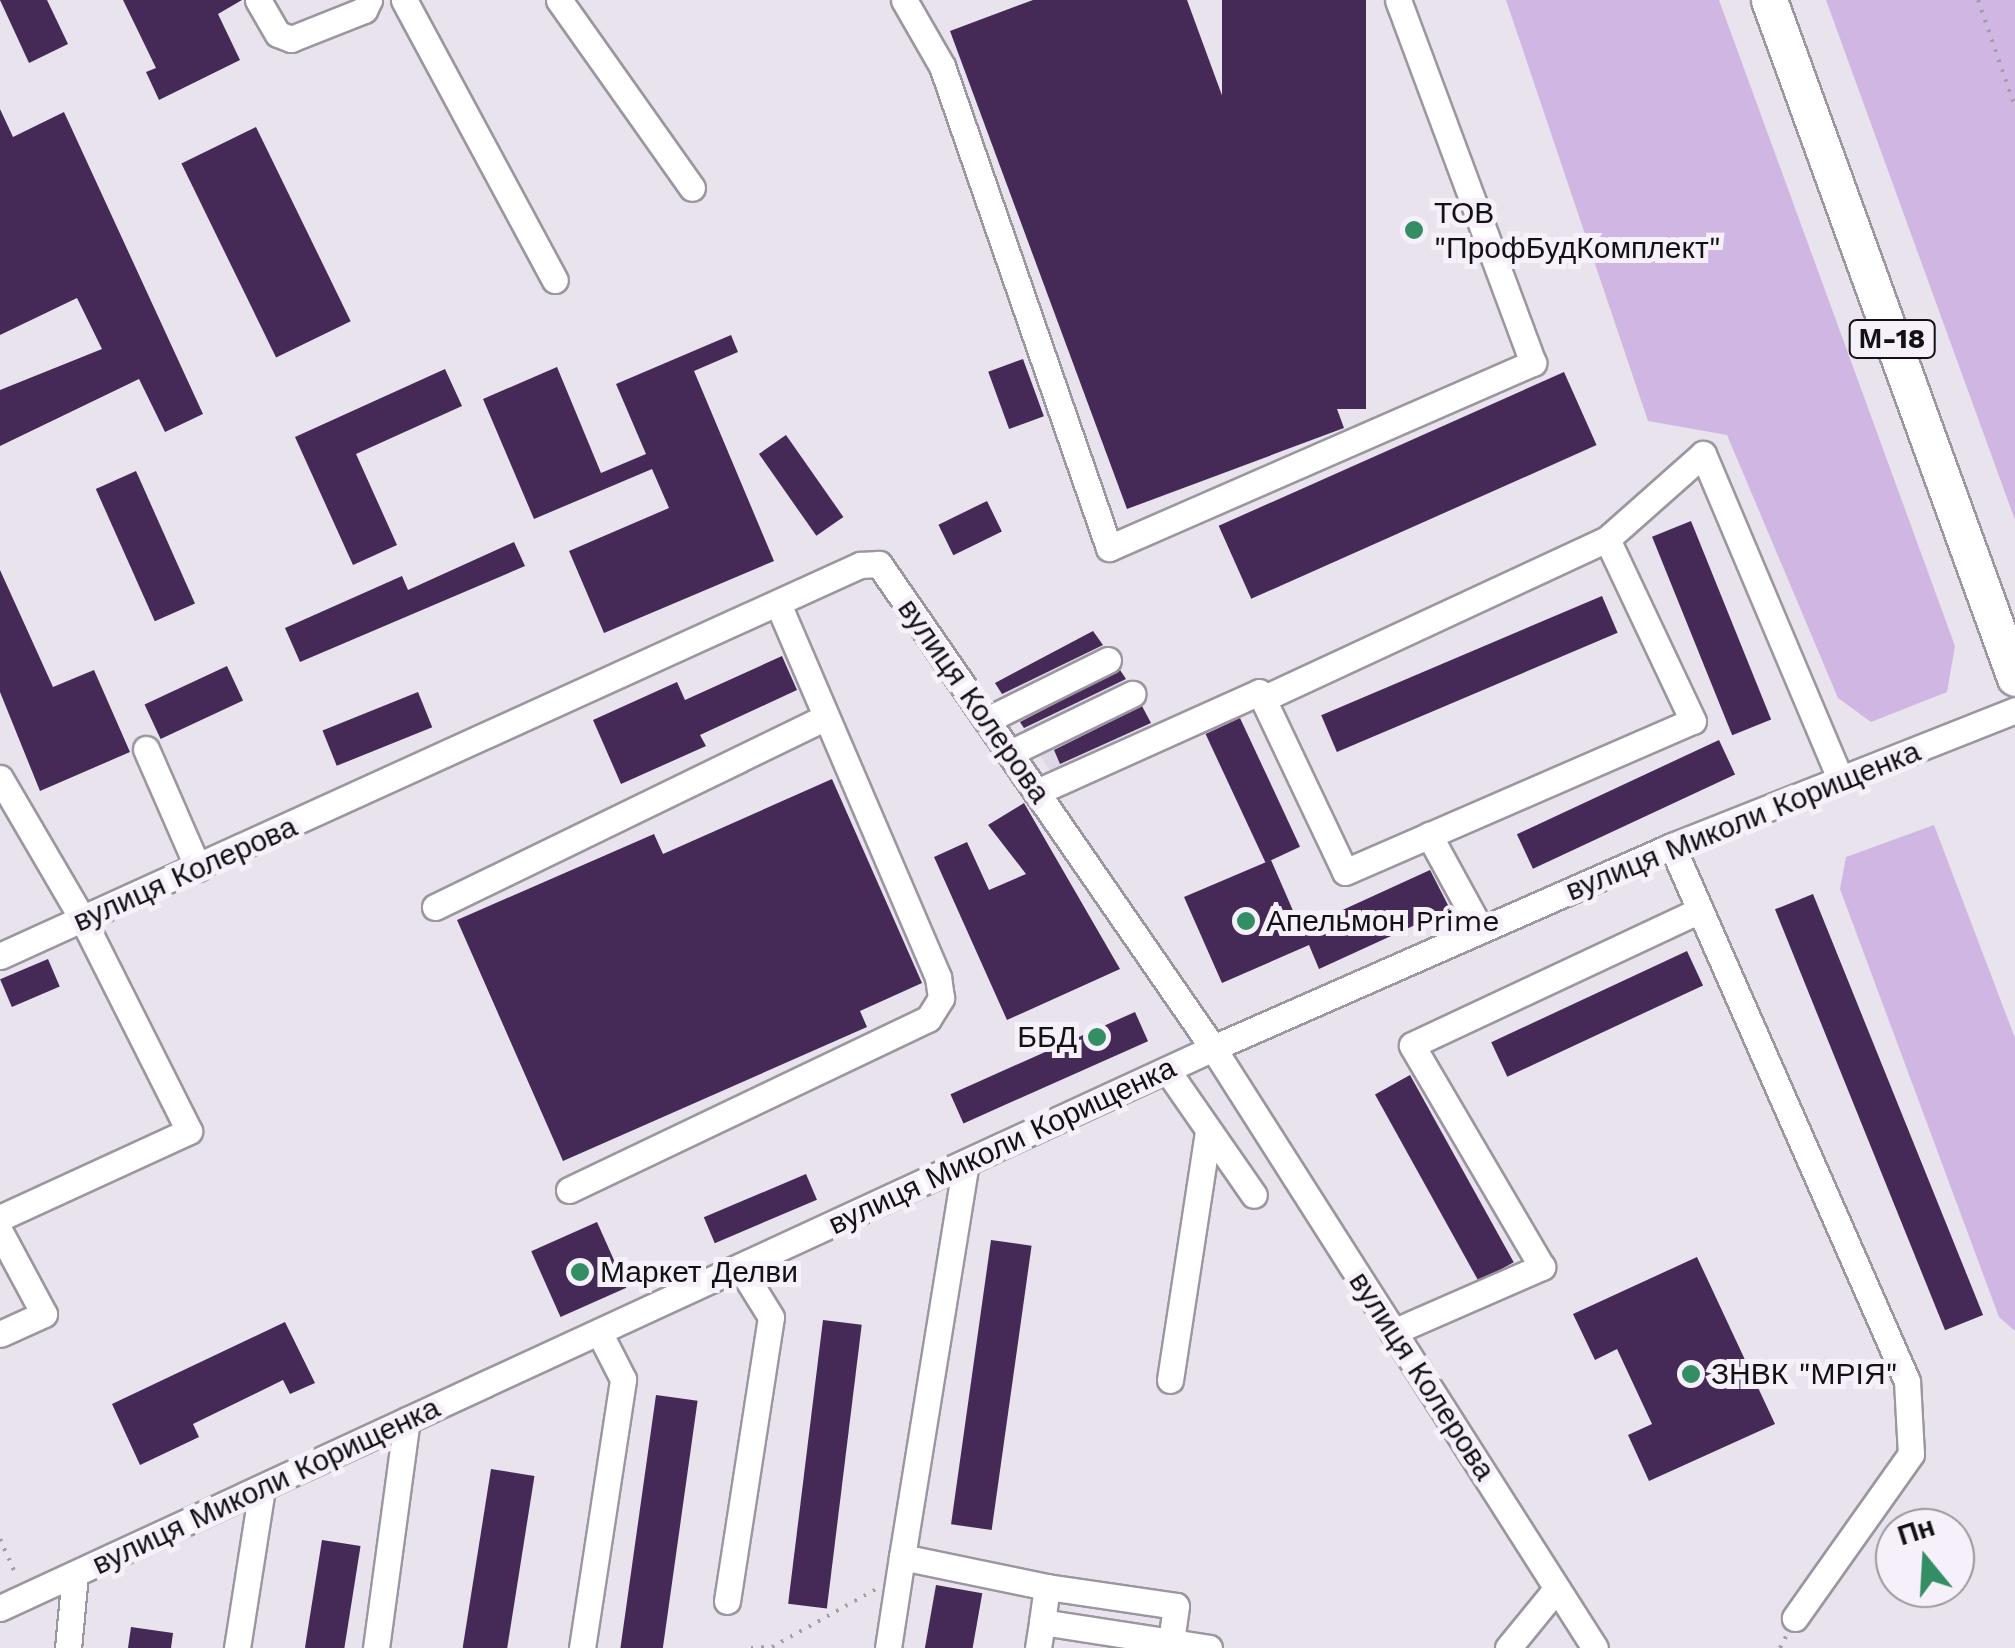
<!DOCTYPE html>
<meta charset="utf-8">
<style>
body{margin:0}
#map{position:relative;width:2015px;height:1648px;overflow:hidden;background:#e8e3ed;font-family:"Work Sans",sans-serif}
div>[style]{position:absolute}
[style*='--x']{left:calc(var(--x)*1px);top:calc(var(--y)*1px);width:calc(var(--w)*1px);rotate:calc(var(--a)*1deg)}
.built>*{inset:0;background:#dfd6e6}
.green>*{inset:0;background:#d0b7e3}
.building>*{inset:0;background:#452a57;transform-origin:0 0}
.path>*{height:4px;margin-top:-2px;transform-origin:0;background:repeating-linear-gradient(90deg,#a29ea6 0 2.5px,transparent 0 10.5px)}
.roads{filter:drop-shadow(2px 0 #9b969f) drop-shadow(-2px 0 #9b969f) drop-shadow(0 2px #9b969f) drop-shadow(0 -2px #9b969f)}
.minor>*{height:25px;margin:-12.5px;padding:0 12.5px;transform-origin:12.5px;border-radius:12.5px;background:#fff}
.highway>*{height:35px;margin:-17.5px;padding:0 17.5px;transform-origin:17.5px;border-radius:17.5px;background:#fff}
.dots>*{width:28px;height:28px;translate:-50% -50%;box-sizing:border-box;border:5px solid #f6f0fa;border-radius:50%}
span{translate:-50% -50%;white-space:nowrap;text-align:center;line-height:1.15;-webkit-text-stroke:10px #f6f0fa;paint-order:stroke}
.shield-label span{padding:2px 8px;background:#f6f0fa;border:2px solid;border-radius:8px;-webkit-text-stroke-width:0}
.shield-label{font-size:28px;color:#131114;font-weight:700}
.poi-label{font-size:30px;color:#131114}
.left{translate:0 -50%;text-align:left}
.right{translate:-100% -50%;text-align:right}
.street-label{font-size:30px;color:#131114}
.north{position:absolute;left:1875px;top:1508px;width:100px;height:100px;box-sizing:border-box;background:#f6f0fa;border:2px solid #9b979e;border-radius:50%;rotate:342deg;font-size:28px;font-weight:700;line-height:40px;text-align:center;color:#131114}
.north::after{content:'';display:block;margin:auto;width:35px;height:45px;background:#338e65;clip-path:polygon(50% 0,100% 100%,50% 72%,0 100%)}
</style>
<div id="map">
<div class="built">
<div style="clip-path:polygon(1093px 631px,1151px 723px,1050px 771px,995px 683px)"></div>
</div>
<div class="green">
<div style="clip-path:polygon(1506px 0,1719px 0,1955px 646px,1947px 692px,1871px 722px,1838px 698px,1727px 435px,1648px 421px)"></div>
<div style="clip-path:polygon(1826px 0,2015px 0,2015px 520px)"></div>
<div style="clip-path:polygon(1934px 825px,2015px 1038px,2015px 1331px,1999px 1317px,1840px 889px,1846px 857px)"></div>
</div>
<div class="building">
<div style="clip-path:polygon(0 0,47px 0,68px 44px,29px 63px)"></div>
<div style="clip-path:polygon(123px 0,242px 0,218px 14px,240px 60px,159px 100px,146px 72px,156px 68px)"></div>
<div style="clip-path:polygon(1033px 0,1187px 0,1344px 428px,1127px 509px,950px 31px)"></div>
<div style="left:1222px;top:0;width:144px;height:409px"></div>
<div style="clip-path:polygon(0 109px,13px 137px,64px 112px,203px 414px,165px 432px,139px 379px,0 446px,0 390px,102px 349px,77px 298px,0 335px)"></div>
<div style="left:256px;top:127px;width:216px;height:83px;rotate:64deg"></div>
<div style="clip-path:polygon(731px 335px,738px 352px,694px 371px,774px 561px,604px 633px,569px 551px,669px 508px,652px 469px,534px 519px,483px 399px,557px 367px,601px 473px,646px 454px,616px 384px)"></div>
<div style="left:1023px;top:359px;width:61px;height:37px;rotate:70deg"></div>
<div style="clip-path:polygon(445px 369px,462px 406px,356px 454px,397px 545px,353px 565px,295px 437px)"></div>
<div style="left:1564px;top:372px;width:80px;height:378px;rotate:66deg"></div>
<div style="left:786px;top:435px;width:100px;height:33px;rotate:55deg"></div>
<div style="left:136px;top:471px;width:145px;height:44px;rotate:66deg"></div>
<div style="left:987px;top:501px;width:34px;height:54px;rotate:64deg"></div>
<div style="left:1691px;top:521px;width:214px;height:42px;rotate:68deg"></div>
<div style="clip-path:polygon(514px 542px,525px 566px,300px 662px,285px 628px,402px 576px,408px 590px)"></div>
<div style="clip-path:polygon(0 570px,53px 687px,94px 670px,130px 752px,40px 791px,0 692px)"></div>
<div style="left:1602px;top:596px;width:40px;height:305px;rotate:67deg"></div>
<div style="clip-path:polygon(1093px 631px,1103px 645px,1002px 694px,995px 683px)"></div>
<div style="clip-path:polygon(782px 656px,797px 690px,700px 735px,706px 746px,621px 784px,593px 720px,677px 682px,685px 700px)"></div>
<div style="left:227px;top:666px;width:38px;height:91px;rotate:65deg"></div>
<div style="clip-path:polygon(1120px 670px,1126px 679px,1024px 728px,1020px 722px)"></div>
<div style="left:418px;top:692px;width:38px;height:103px;rotate:68deg"></div>
<div style="clip-path:polygon(1142px 706px,1151px 723px,1060px 764px,1054px 750px)"></div>
<div style="left:1240px;top:718px;width:142px;height:38px;rotate:65deg"></div>
<div style="left:1719px;top:740px;width:38px;height:223px;rotate:65deg"></div>
<div style="clip-path:polygon(832px 779px,922px 983px,860px 1011px,867px 1027px,563px 1161px,457px 920px,654px 834px,663px 854px)"></div>
<div style="clip-path:polygon(1024px 803px,1120px 969px,1007px 1020px,934px 857px,967px 842px,989px 890px,1026px 874px,988px 825px)"></div>
<div style="clip-path:polygon(1271px 860px,1301px 929px,1430px 870px,1450px 909px,1319px 969px,1309px 945px,1222px 983px,1184px 897px)"></div>
<div style="left:1813px;top:894px;width:454px;height:41px;rotate:68deg"></div>
<div style="left:1687px;top:951px;width:38px;height:216px;rotate:65deg"></div>
<div style="left:48px;top:959px;width:30px;height:52px;rotate:67deg"></div>
<div style="left:1135px;top:1012px;width:32px;height:202px;rotate:66deg"></div>
<div style="left:1410px;top:1075px;width:214px;height:40px;rotate:61deg"></div>
<div style="left:806px;top:1174px;width:28px;height:111px;rotate:67deg"></div>
<div style="left:597px;top:1222px;width:72px;height:72px;rotate:66deg"></div>
<div style="left:991px;top:1240px;width:41px;height:287px;rotate:8deg"></div>
<div style="clip-path:polygon(1697px 1257px,1775px 1424px,1649px 1481px,1628px 1435px,1652px 1424px,1617px 1349px,1595px 1360px,1573px 1314px)"></div>
<div style="left:823px;top:1320px;width:39px;height:286px;rotate:7deg"></div>
<div style="clip-path:polygon(285px 1322px,315px 1383px,290px 1394px,283px 1380px,193px 1424px,199px 1437px,140px 1465px,112px 1404px)"></div>
<div style="left:656px;top:1395px;width:42px;height:256px;rotate:8deg"></div>
<div style="left:491px;top:1469px;width:44px;height:181px;rotate:9deg"></div>
<div style="left:322px;top:1540px;width:39px;height:109px;rotate:9deg"></div>
<div style="left:936px;top:1585px;width:47px;height:64px;rotate:10deg"></div>
<div style="clip-path:polygon(131px 1627px,173px 1633px,171px 1648px,128px 1648px)"></div>
</div>
<div class="path">
<div style="--x:1978;--y:0;--w:113;--a:70.9"></div>
<div style="--x:0;--y:1539;--w:39;--a:66"></div>
<div style="--x:751;--y:1648;--w:21;--a:-3"></div>
<div style="--x:772;--y:1647;--w:119;--a:-29.1"></div>
<div style="--x:1780;--y:1648;--w:13;--a:-63"></div>
</div>
<div class="roads">
<div class="minor">
<div style="--x:258;--y:0;--w:39;--a:60"></div>
<div style="--x:278;--y:34;--w:14;--a:21"></div>
<div style="--x:291;--y:39;--w:79;--a:-21.7"></div>
<div style="--x:364;--y:10;--w:11;--a:-63"></div>
<div style="--x:404;--y:0;--w:318;--a:61.7"></div>
<div style="--x:559;--y:0;--w:230;--a:54.7"></div>
<div style="--x:904;--y:0;--w:76;--a:60.1"></div>
<div style="--x:942;--y:66;--w:510;--a:70.89"></div>
<div style="--x:1109;--y:548;--w:463;--a:-23.6"></div>
<div style="--x:1533;--y:363;--w:387;--a:-110.4"></div>
<div style="--x:1607;--y:539;--w:128;--a:-41.5"></div>
<div style="--x:1703;--y:454;--w:354;--a:67.1"></div>
<div style="--x:987;--y:720;--w:135;--a:-26.4"></div>
<div style="--x:146;--y:749;--w:130;--a:66.4"></div>
<div style="--x:1010;--y:753;--w:136;--a:-25.8"></div>
<div style="--x:0;--y:778;--w:164;--a:59.7"></div>
<div style="--x:83;--y:920;--w:236;--a:63.3"></div>
<div style="--x:189;--y:1131;--w:208;--a:155.3"></div>
<div style="--x:1037;--y:792;--w:243;--a:-24.2"></div>
<div style="--x:1259;--y:692;--w:8;--a:60"></div>
<div style="--x:1263;--y:699;--w:191;--a:64.6"></div>
<div style="--x:1345;--y:872;--w:379;--a:-23.5"></div>
<div style="--x:1693;--y:721;--w:201;--a:-115.3"></div>
<div style="--x:1607;--y:539;--w:379;--a:155.1"></div>
<div style="--x:1429;--y:835;--w:108;--a:61.3"></div>
<div style="--x:1672;--y:846;--w:584;--a:66.29"></div>
<div style="--x:1907;--y:1381;--w:73;--a:86.9"></div>
<div style="--x:1911;--y:1454;--w:201;--a:125.3"></div>
<div style="--x:435;--y:907;--w:433;--a:-25.9"></div>
<div style="--x:0;--y:956;--w:945;--a:-24.45"></div>
<div style="--x:860;--y:565;--w:19;--a:-3"></div>
<div style="--x:879;--y:564;--w:588;--a:55.39"></div>
<div style="--x:1213;--y:1048;--w:711;--a:57.52"></div>
<div style="--x:1167;--y:1070;--w:152;--a:55.2"></div>
<div style="--x:569;--y:1190;--w:398;--a:-25.5"></div>
<div style="--x:928;--y:1019;--w:25;--a:-58"></div>
<div style="--x:941;--y:998;--w:21;--a:-98"></div>
<div style="--x:938;--y:977;--w:406;--a:-113.2"></div>
<div style="--x:0;--y:1232;--w:93;--a:61.8"></div>
<div style="--x:44;--y:1314;--w:48;--a:155.6"></div>
<div style="--x:1393;--y:1332;--w:163;--a:-23.6"></div>
<div style="--x:1542;--y:1267;--w:257;--a:-120.4"></div>
<div style="--x:1412;--y:1045;--w:318;--a:-25.1"></div>
<div style="--x:1170;--y:1380;--w:252;--a:-81.3"></div>
<div style="--x:902;--y:1557;--w:399;--a:-80.8"></div>
<div style="--x:727;--y:1601;--w:287;--a:-81.2"></div>
<div style="--x:771;--y:1317;--w:59;--a:-121.8"></div>
<div style="--x:0;--y:1608;--w:1336;--a:-24.78"></div>
<div style="--x:1213;--y:1048;--w:501;--a:-23.75"></div>
<div style="--x:1672;--y:846;--w:369;--a:-21.6"></div>
<div style="--x:1042;--y:1622;--w:35;--a:-82"></div>
<div style="--x:1047;--y:1587;--w:130;--a:8.4"></div>
<div style="--x:1176;--y:1606;--w:36;--a:98"></div>
<div style="--x:68;--y:1648;--w:74;--a:-84.6"></div>
<div style="--x:237;--y:1648;--w:162;--a:-81.1"></div>
<div style="--x:376;--y:1648;--w:230;--a:-82.3"></div>
<div style="--x:582;--y:1648;--w:272;--a:-81.3"></div>
<div style="--x:623;--y:1379;--w:53;--a:-117.1"></div>
<div style="--x:888;--y:1648;--w:92;--a:-81.3"></div>
<div style="--x:902;--y:1557;--w:148;--a:11.7"></div>
<div style="--x:1038;--y:1648;--w:26;--a:-81"></div>
<div style="--x:1042;--y:1622;--w:169;--a:8.8"></div>
<div style="--x:1508;--y:1648;--w:77;--a:-50.8"></div>
</div>
<div class="highway">
<div style="--x:1769;--y:0;--w:721;--a:70.06"></div>
</div>
</div>
<div class="dots">
<div style="left:1414px;top:230px;background:#338e65"></div>
<div style="left:1246px;top:921px;background:#338e65"></div>
<div style="left:1097px;top:1037px;background:#338e65"></div>
<div style="left:580px;top:1272px;background:#338e65"></div>
<div style="left:1691px;top:1374px;background:#338e65"></div>
</div>
<div class="shield-label">
<span style="left:1892px;top:339px">М-18</span>
</div>
<div class="poi-label">
<span class="left" style="left:1434px;top:230px">ТОВ<br>"ПрофБудКомплект"</span>
<span class="left" style="left:1266px;top:921px">Апельмон Prime</span>
<span class="right" style="left:1077px;top:1037px">ББД</span>
<span class="left" style="left:600px;top:1272px">Маркет Делви</span>
<span class="left" style="left:1711px;top:1374px">ЗНВК "МРІЯ"</span>
</div>
<div class="street-label">
<span style="left:974px;top:701px;rotate:55deg">вулиця Колерова</span>
<span style="left:1743px;top:821px;rotate:-22deg">вулиця Миколи Корищенка</span>
<span style="left:185px;top:874px;rotate:-24deg">вулиця Колерова</span>
<span style="left:1002px;top:1146px;rotate:-25deg">вулиця Миколи Корищенка</span>
<span style="left:1422px;top:1376px;rotate:57deg">вулиця Колерова</span>
<span style="left:266px;top:1486px;rotate:-25deg">вулиця Миколи Корищенка</span>
</div>
<div class="north">Пн</div>
</div>
